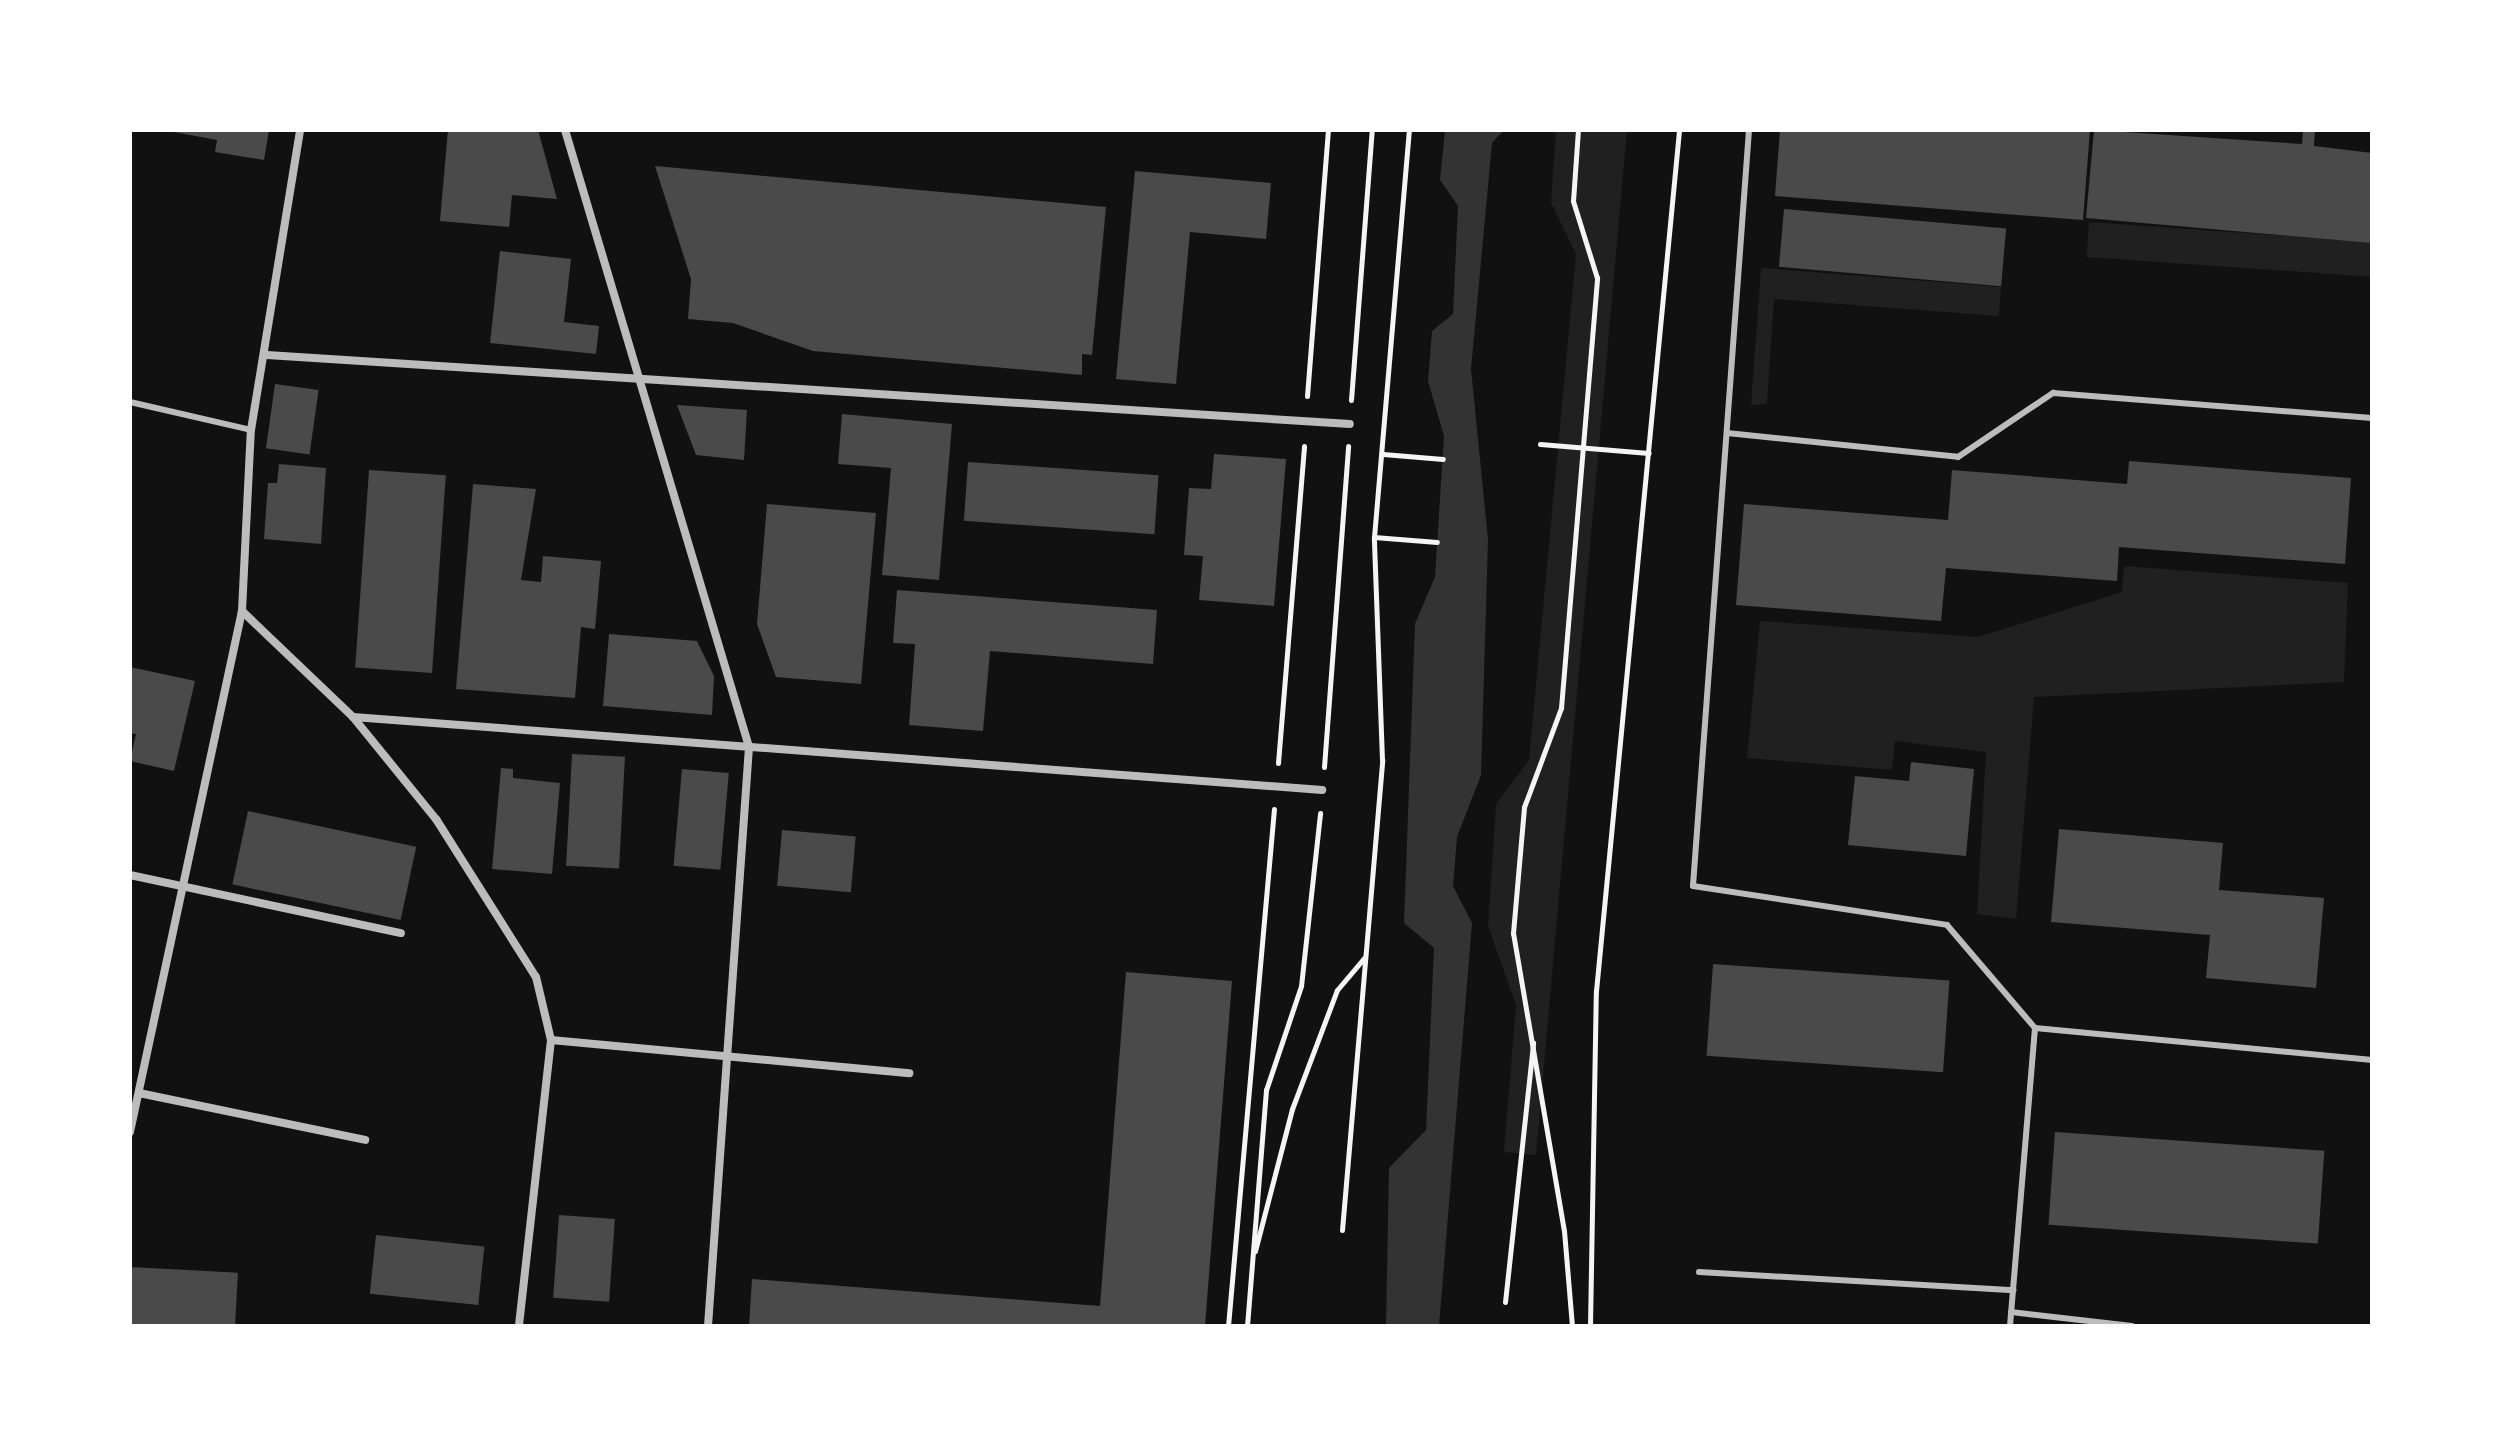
<!DOCTYPE html>
<style>
body{margin:0}
#map{position:relative;width:2502px;height:1456px;overflow:hidden;background:#111;font-family:Overpass,sans-serif}
div>[style]{position:absolute}
[style*='--x']{left:calc(var(--x)*1px);top:calc(var(--y)*1px);width:calc(var(--w)*1px);rotate:calc(var(--a)*1deg)}
.green>*{inset:0;background:#202020;transform-origin:0 0}
.water>*{inset:0;background:#333}
.building>*{inset:0;background:#4a4a4a;transform-origin:0 0}
.path>*{height:5px;margin:-2.5px;padding:0 2.5px;transform-origin:2.5px;border-radius:2.5px;background:#f5f5f5}
.service>*{height:6px;margin:-3px;padding:0 3px;transform-origin:3px;border-radius:3px;background:#bcbcbc}
.minor>*{height:8px;margin:-4px;padding:0 4px;transform-origin:4px;border-radius:4px;background:#bcbcbc}
span{translate:-50% -50%;white-space:nowrap;text-align:center;line-height:1.15;-webkit-text-stroke:8px #fff;paint-order:stroke}
.frame{position:absolute;inset:0;border:132px solid #fff;pointer-events:none}
</style>
<div id="map">
<div class="green">
<div style="clip-path:polygon(1556px 130px,1627px 130px,1536px 1155px,1504px 1152px,1516px 1005px,1488px 926px,1496px 804px,1529px 760px,1576px 254px,1551px 203px)"></div>
<div style="left:2089px;top:222px;width:284px;height:35px;rotate:4deg"></div>
<div style="clip-path:polygon(1761px 268px,2001px 287px,1999px 316px,1774px 299px,1767px 404px,1751px 405px)"></div>
<div style="clip-path:polygon(2124px 566px,2348px 583px,2344px 682px,2034px 697px,2016px 919px,1977px 914px,1986px 752px,1895px 741px,1892px 770px,1747px 758px,1760px 621px,1978px 637px,2122px 592px)"></div>
</div>
<div class="water">
<div style="clip-path:polygon(1445px 130px,1504px 130px,1492px 143px,1471px 369px,1488px 539px,1481px 775px,1457px 837px,1453px 886px,1472px 923px,1439px 1326px,1386px 1326px,1389px 1168px,1426px 1130px,1434px 948px,1404px 923px,1415px 624px,1435px 577px,1444px 436px,1428px 381px,1432px 331px,1453px 314px,1458px 206px,1440px 180px)"></div>
</div>
<div class="building">
<div style="clip-path:polygon(163px 130px,269px 130px,264px 160px,215px 152px,217px 140px)"></div>
<div style="clip-path:polygon(448px 130px,538px 130px,557px 199px,512px 195px,509px 227px,440px 221px)"></div>
<div style="clip-path:polygon(1780px 130px,2090px 130px,2083px 220px,1775px 196px)"></div>
<div style="clip-path:polygon(2094px 130px,2302px 144px,2303px 130px,2315px 130px,2314px 146px,2372px 153px,2372px 243px,2086px 218px)"></div>
<div style="clip-path:polygon(655px 166px,1106px 207px,1092px 355px,1082px 354px,1082px 375px,813px 351px,733px 323px,688px 319px,691px 279px)"></div>
<div style="clip-path:polygon(1135px 171px,1271px 183px,1266px 239px,1190px 232px,1176px 384px,1116px 379px)"></div>
<div style="left:1784px;top:209px;width:223px;height:58px;rotate:5deg"></div>
<div style="clip-path:polygon(500px 251px,571px 259px,564px 322px,599px 326px,596px 354px,490px 343px)"></div>
<div style="left:275px;top:384px;width:44px;height:65px;rotate:8deg"></div>
<div style="clip-path:polygon(677px 405px,747px 410px,744px 460px,696px 455px)"></div>
<div style="clip-path:polygon(842px 414px,952px 424px,939px 580px,882px 575px,891px 468px,838px 464px)"></div>
<div style="clip-path:polygon(1214px 454px,1286px 459px,1274px 606px,1199px 600px,1203px 556px,1184px 555px,1189px 488px,1211px 489px)"></div>
<div style="clip-path:polygon(2129px 461px,2351px 478px,2345px 564px,2119px 547px,2117px 581px,1946px 568px,1941px 621px,1736px 605px,1744px 504px,1948px 520px,1952px 470px,2127px 484px)"></div>
<div style="left:968px;top:462px;width:191px;height:59px;rotate:4deg"></div>
<div style="clip-path:polygon(279px 464px,326px 468px,321px 544px,264px 539px,268px 483px,277px 483px)"></div>
<div style="left:369px;top:470px;width:77px;height:198px;rotate:4deg"></div>
<div style="clip-path:polygon(473px 484px,536px 489px,521px 580px,541px 582px,543px 556px,601px 561px,595px 629px,581px 627px,575px 698px,456px 689px)"></div>
<div style="clip-path:polygon(767px 504px,876px 513px,861px 684px,776px 677px,757px 624px)"></div>
<div style="clip-path:polygon(897px 590px,1157px 610px,1153px 664px,990px 651px,983px 731px,909px 725px,915px 644px,893px 643px)"></div>
<div style="clip-path:polygon(609px 634px,697px 641px,714px 676px,712px 715px,603px 706px)"></div>
<div style="clip-path:polygon(130px 667px,195px 681px,174px 771px,130px 761px,136px 734px,130px 733px)"></div>
<div style="left:572px;top:754px;width:53px;height:112px;rotate:3deg"></div>
<div style="clip-path:polygon(1911px 762px,1974px 769px,1966px 856px,1848px 845px,1855px 776px,1909px 781px)"></div>
<div style="clip-path:polygon(501px 768px,513px 769px,513px 778px,560px 783px,552px 874px,492px 869px)"></div>
<div style="left:682px;top:769px;width:47px;height:97px;rotate:5deg"></div>
<div style="left:248px;top:811px;width:172px;height:75px;rotate:12deg"></div>
<div style="clip-path:polygon(2059px 829px,2223px 843px,2219px 890px,2324px 898px,2316px 988px,2206px 978px,2210px 935px,2051px 922px)"></div>
<div style="left:782px;top:830px;width:74px;height:56px;rotate:5deg"></div>
<div style="left:1713px;top:964px;width:237px;height:92px;rotate:4deg"></div>
<div style="clip-path:polygon(1126px 972px,1232px 981px,1205px 1326px,749px 1326px,752px 1279px,1100px 1306px)"></div>
<div style="left:2055px;top:1132px;width:270px;height:93px;rotate:4deg"></div>
<div style="left:559px;top:1215px;width:56px;height:83px;rotate:4deg"></div>
<div style="left:376px;top:1235px;width:109px;height:59px;rotate:6deg"></div>
<div style="left:130px;top:1267px;width:108px;height:59px;rotate:3deg"></div>
</div>
<div class="path">
<div style="--x:1307;--y:396;--w:267;--a:-85.5"></div>
<div style="--x:1351;--y:400;--w:271;--a:-85.6"></div>
<div style="--x:1540;--y:444;--w:109;--a:4.7"></div>
<div style="--x:1383;--y:454;--w:60;--a:4.8"></div>
<div style="--x:1374;--y:537;--w:63;--a:4.5"></div>
<div style="--x:1278;--y:763;--w:318;--a:-85.3"></div>
<div style="--x:1324;--y:767;--w:322;--a:-85.7"></div>
<div style="--x:1342;--y:1230;--w:472;--a:-85.1"></div>
<div style="--x:1382;--y:760;--w:223;--a:-92.1"></div>
<div style="--x:1374;--y:537;--w:409;--a:-85.1"></div>
<div style="--x:1255;--y:1251;--w:147;--a:-75.4"></div>
<div style="--x:1292;--y:1109;--w:127;--a:-69.3"></div>
<div style="--x:1337;--y:990;--w:43;--a:-49.7"></div>
<div style="--x:1505;--y:1302;--w:261;--a:-83.8"></div>
<div style="--x:1228;--y:1326;--w:519;--a:-84.92"></div>
<div style="--x:1247;--y:1326;--w:237;--a:-85.4"></div>
<div style="--x:1266;--y:1090;--w:110;--a:-71.4"></div>
<div style="--x:1301;--y:986;--w:174;--a:-83.7"></div>
<div style="--x:1572;--y:1326;--w:95;--a:-94.8"></div>
<div style="--x:1564;--y:1231;--w:302;--a:-99.7"></div>
<div style="--x:1513;--y:933;--w:126;--a:-85"></div>
<div style="--x:1524;--y:807;--w:106;--a:-69.5"></div>
<div style="--x:1561;--y:708;--w:432;--a:-85.2"></div>
<div style="--x:1597;--y:278;--w:81;--a:-107.3"></div>
<div style="--x:1573;--y:201;--w:71;--a:-86"></div>
<div style="--x:1590;--y:1326;--w:335;--a:-89"></div>
<div style="--x:1596;--y:991;--w:865;--a:-84.49"></div>
</div>
<div class="service">
<div style="--x:1749;--y:130;--w:758;--a:94.24"></div>
<div style="--x:1693;--y:886;--w:257;--a:8.7"></div>
<div style="--x:1947;--y:925;--w:135;--a:49.5"></div>
<div style="--x:2035;--y:1028;--w:299;--a:94.8"></div>
<div style="--x:130;--y:402;--w:124;--a:13"></div>
<div style="--x:1727;--y:433;--w:232;--a:5.9"></div>
<div style="--x:1958;--y:457;--w:115;--a:-34"></div>
<div style="--x:2053;--y:393;--w:320;--a:4.5"></div>
<div style="--x:2035;--y:1028;--w:339;--a:5.4"></div>
<div style="--x:1699;--y:1272;--w:315;--a:3.3"></div>
<div style="--x:2011;--y:1312;--w:122;--a:6.6"></div>
</div>
<div class="minor">
<div style="--x:565;--y:130;--w:644;--a:73.39"></div>
<div style="--x:749;--y:747;--w:580;--a:94.05"></div>
<div style="--x:267;--y:355;--w:1085;--a:3.65"></div>
<div style="--x:242;--y:611;--w:153;--a:43.7"></div>
<div style="--x:353;--y:717;--w:132;--a:50.9"></div>
<div style="--x:436;--y:819;--w:187;--a:57.7"></div>
<div style="--x:536;--y:977;--w:65;--a:76.6"></div>
<div style="--x:551;--y:1040;--w:288;--a:96.4"></div>
<div style="--x:353;--y:717;--w:972;--a:4.31"></div>
<div style="--x:130;--y:875;--w:277;--a:12.1"></div>
<div style="--x:551;--y:1040;--w:360;--a:5.3"></div>
<div style="--x:139;--y:1093;--w:231;--a:11.7"></div>
<div style="--x:130;--y:1132;--w:533;--a:-77.87"></div>
<div style="--x:242;--y:611;--w:181;--a:-87.2"></div>
<div style="--x:251;--y:430;--w:304;--a:-80.7"></div>
</div>
<div class="frame"></div>
</div>
